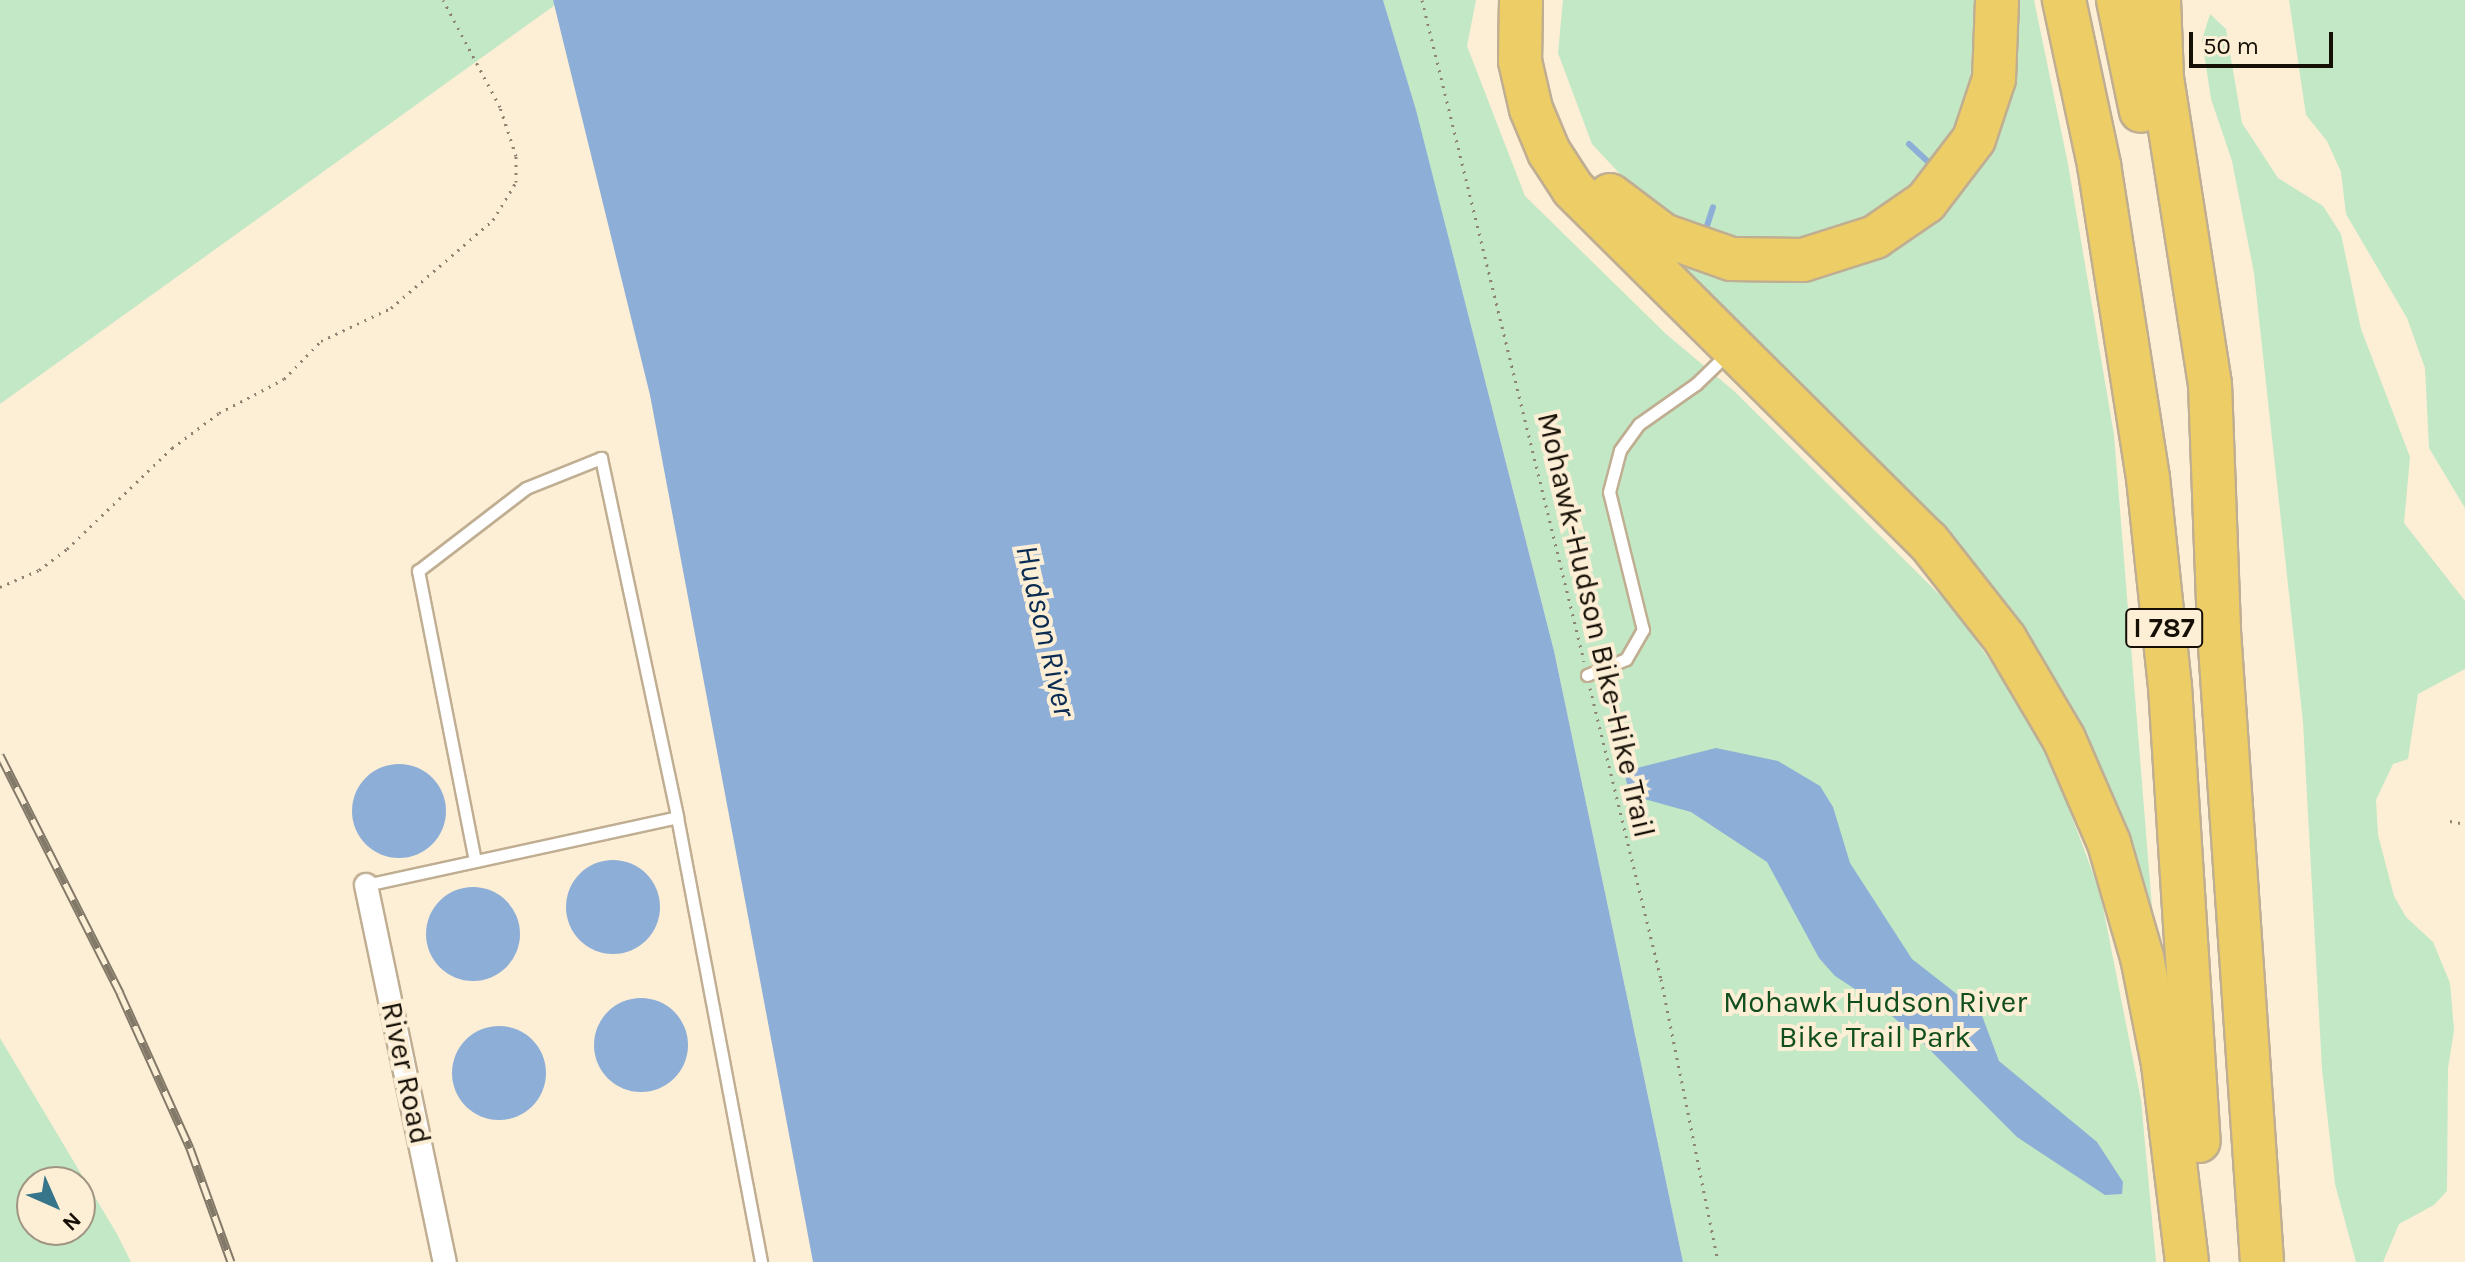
<!DOCTYPE html>
<style>
body{margin:0}
#map{position:relative;width:2465px;height:1262px;overflow:hidden;background:#fdeed6;font-family:Karla,sans-serif}
div>[style]{position:absolute}
[style*='--x']{left:calc(var(--x)*1px);top:calc(var(--y)*1px);width:calc(var(--w)*1px);rotate:calc(var(--a)*1deg)}
.green>*{inset:0;background:#c2e8c5}
.water>*{inset:0;background:#8daed6}
.round{border-radius:50%}
.stream>*{height:6px;margin:-3px;padding:0 3px;transform-origin:3px;border-radius:3px;background:#8daed6}
.path>*{height:3px;margin-top:-1.5px;transform-origin:0;background:repeating-linear-gradient(90deg,#8e8372 0 2px,transparent 0 8px)}
.roads{filter:drop-shadow(2px 0 #c0ae92) drop-shadow(-2px 0 #c0ae92) drop-shadow(0 2px #c0ae92) drop-shadow(0 -2px #c0ae92)}
.lane>*{height:11px;margin:-5.5px;padding:0 5.5px;transform-origin:5.5px;border-radius:5.5px;background:#fff}
.street>*{height:22px;margin:-11px;padding:0 11px;transform-origin:11px;border-radius:11px;background:#fff}
.highway>*{height:42px;margin:-21px;padding:0 21px;transform-origin:21px;border-radius:21px;background:#edcd66}
.rail>*{height:9px;margin-top:-4.5px;transform-origin:0;background:repeating-linear-gradient(90deg,#fdeed6 0 18px,#837968 0 36px);box-sizing:border-box;border-block:2px solid #837968}
span{translate:-50% -50%;white-space:nowrap;text-align:center;line-height:1.15;-webkit-text-stroke:8px #fdeed6;paint-order:stroke}
.shield-label span{padding:2px 6px;background:#fdeed6;border:2px solid;border-radius:6px;-webkit-text-stroke-width:0}
.shield-label{font-size:28px;color:#150f05;font-weight:700}
.street-label{font-size:30px;color:#150f05}
.park-label{font-size:30px;color:#114e1e}
.water-label{font-size:32px;color:#0a2c52;font-style:italic}
.north{position:absolute;left:16px;top:1166px;width:80px;height:80px;box-sizing:border-box;background:#fdeed6;border:2px solid #a09582;border-radius:50%;rotate:135deg;font-size:22px;font-weight:700;line-height:32px;text-align:center;color:#150f05}
.north::after{content:'';display:block;margin:auto;width:28px;height:36px;background:#37758b;clip-path:polygon(50% 0,100% 100%,50% 72%,0 100%)}
.scale{position:absolute;left:2189px;top:32px;width:144px;height:36px;box-sizing:border-box;border:4px solid #150f05;border-top:0;padding-left:10px;font-size:24px;line-height:28px;white-space:nowrap;color:#150f05;-webkit-text-stroke:6px #fdeed6;paint-order:stroke}
</style>
<div id="map">
<div class="green">
<div style="clip-path:polygon(0 0,553px 0,555px 5px,0 404px)"></div>
<div style="clip-path:polygon(1383px 0,1476px 0,1467px 46px,1525px 196px,1666px 334px,1734px 391px,1955px 610px,2041px 734px,2100px 892px,2141px 1100px,2156px 1262px,1683px 1262px,1554px 651px,1416px 111px)"></div>
<div style="clip-path:polygon(1563px 0,1975px 0,1969px 101px,1924px 175px,1878px 210px,1822px 233px,1764px 243px,1704px 229px,1651px 207px,1592px 144px,1558px 53px)"></div>
<div style="clip-path:polygon(2010px 0,2034px 0,2068px 164px,2114px 435px,2158px 982px,2086px 751px,1650px 248px,1674px 256px,1922px 223px)"></div>
<div style="clip-path:polygon(2289px 0,2465px 0,2465px 508px,2429px 448px,2425px 368px,2407px 318px,2346px 214px,2341px 172px,2327px 141px,2306px 115px)"></div>
<div style="clip-path:polygon(2210px 14px,2226px 29px,2242px 123px,2278px 178px,2323px 206px,2341px 234px,2361px 329px,2410px 457px,2404px 523px,2465px 601px,2465px 669px,2418px 694px,2408px 759px,2393px 764px,2376px 800px,2378px 835px,2394px 896px,2406px 917px,2433px 942px,2450px 983px,2454px 1030px,2448px 1068px,2447px 1191px,2434px 1205px,2399px 1224px,2383px 1262px,2356px 1262px,2335px 1184px,2322px 1069px,2303px 722px,2254px 273px,2232px 161px,2211px 99px,2202px 40px)"></div>
<div style="clip-path:polygon(evenodd,0 1038px,117px 1234px,131px 1262px,0 1262px,0 1038px,32px 1182px,80px 1182px,80px 1230px,32px 1230px,32px 1182px)"></div>
</div>
<div class="water">
<div style="clip-path:polygon(553px 0,1383px 0,1416px 110px,1554px 651px,1683px 1262px,813px 1262px,650px 395px)"></div>
<div style="clip-path:polygon(1716px 748px,1778px 761px,1820px 786px,1833px 807px,1850px 863px,1912px 959px,1981px 1013px,1999px 1061px,2097px 1142px,2123px 1182px,2122px 1194px,2105px 1195px,2017px 1137px,1922px 1042px,1878px 1004px,1835px 976px,1819px 958px,1767px 862px,1691px 812px,1630px 795px,1625px 776px,1637px 768px)"></div>
<div class="round" style="left:352px;top:764px;width:94px;height:94px"></div>
<div class="round" style="left:566px;top:860px;width:94px;height:94px"></div>
<div class="round" style="left:426px;top:887px;width:94px;height:94px"></div>
<div class="round" style="left:594px;top:998px;width:94px;height:94px"></div>
<div class="round" style="left:452px;top:1026px;width:94px;height:94px"></div>
</div>
<div class="stream">
<div style="--x:1909;--y:144;--w:35;--a:43"></div>
<div style="--x:1704;--y:235;--w:29;--a:-72"></div>
</div>
<div class="path">
<div style="--x:1422;--y:0;--w:681;--a:76.23"></div>
<div style="--x:0;--y:587;--w:43;--a:-23.6"></div>
<div style="--x:39;--y:570;--w:35;--a:-37"></div>
<div style="--x:67;--y:549;--w:146;--a:-43.9"></div>
<div style="--x:172;--y:448;--w:59;--a:-36.7"></div>
<div style="--x:219;--y:413;--w:73;--a:-27.6"></div>
<div style="--x:284;--y:379;--w:53;--a:-45.8"></div>
<div style="--x:321;--y:341;--w:77;--a:-25.2"></div>
<div style="--x:391;--y:308;--w:135;--a:-40.8"></div>
<div style="--x:493;--y:220;--w:44;--a:-58.8"></div>
<div style="--x:516;--y:182;--w:26;--a:-90"></div>
<div style="--x:516;--y:156;--w:52;--a:-108.1"></div>
<div style="--x:500;--y:107;--w:121;--a:-118"></div>
<div style="--x:1590;--y:688;--w:300;--a:76.3"></div>
<div style="--x:1661;--y:979;--w:289;--a:78.6"></div>
<div style="--x:2450;--y:821;--w:15;--a:11"></div>
</div>
<div class="roads">
<div class="lane">
<div style="--x:1587;--y:675;--w:42;--a:-22.3"></div>
<div style="--x:1626;--y:659;--w:34;--a:-60"></div>
<div style="--x:1643;--y:630;--w:142;--a:-103.8"></div>
<div style="--x:1609;--y:492;--w:43;--a:-75.3"></div>
<div style="--x:1620;--y:450;--w:32;--a:-54"></div>
<div style="--x:1639;--y:424;--w:70;--a:-35.1"></div>
<div style="--x:1696;--y:384;--w:46;--a:-44.1"></div>
<div style="--x:475;--y:861;--w:296;--a:-101.1"></div>
<div style="--x:418;--y:571;--w:136;--a:-37.5"></div>
<div style="--x:526;--y:488;--w:81;--a:-21.8"></div>
<div style="--x:601;--y:458;--w:367;--a:78"></div>
<div style="--x:366;--y:885;--w:318;--a:-12.3"></div>
<div style="--x:677;--y:817;--w:453;--a:79.3"></div>
</div>
<div class="street">
<div style="--x:366;--y:885;--w:385;--a:78.2"></div>
</div>
<div class="highway">
<div style="--x:1521;--y:0;--w:61;--a:90.9"></div>
<div style="--x:1520;--y:61;--w:49;--a:77.1"></div>
<div style="--x:1531;--y:109;--w:47;--a:67.3"></div>
<div style="--x:1549;--y:152;--w:44;--a:57"></div>
<div style="--x:1573;--y:189;--w:500;--a:44.8"></div>
<div style="--x:1928;--y:541;--w:125;--a:51.8"></div>
<div style="--x:2005;--y:639;--w:116;--a:59.5"></div>
<div style="--x:2064;--y:739;--w:113;--a:66.6"></div>
<div style="--x:2109;--y:843;--w:119;--a:73.9"></div>
<div style="--x:2142;--y:957;--w:109;--a:78.9"></div>
<div style="--x:2163;--y:1064;--w:199;--a:83.1"></div>
<div style="--x:2064;--y:0;--w:169;--a:78"></div>
<div style="--x:2099;--y:165;--w:317;--a:81.1"></div>
<div style="--x:2148;--y:478;--w:209;--a:84"></div>
<div style="--x:2170;--y:686;--w:456;--a:86.4"></div>
<div style="--x:2118;--y:0;--w:113;--a:78.3"></div>
<div style="--x:2159;--y:0;--w:78;--a:87.8"></div>
<div style="--x:2162;--y:78;--w:310;--a:81.1"></div>
<div style="--x:2210;--y:384;--w:247;--a:87.9"></div>
<div style="--x:2219;--y:631;--w:632;--a:86.1"></div>
<div style="--x:1610;--y:195;--w:66;--a:37"></div>
<div style="--x:1663;--y:235;--w:72;--a:19.4"></div>
<div style="--x:1731;--y:259;--w:72;--a:0.8"></div>
<div style="--x:1803;--y:260;--w:76;--a:-17.7"></div>
<div style="--x:1875;--y:237;--w:62;--a:-34.5"></div>
<div style="--x:1926;--y:202;--w:79;--a:-52.7"></div>
<div style="--x:1974;--y:139;--w:63;--a:-71.6"></div>
<div style="--x:1994;--y:79;--w:79;--a:-87.8"></div>
</div>
</div>
<div class="rail">
<div style="--x:0;--y:755;--w:267;--a:63.2"></div>
<div style="--x:120;--y:993;--w:170;--a:65.7"></div>
<div style="--x:190;--y:1148;--w:121;--a:70.2"></div>
</div>
<div class="shield-label">
<span style="left:2164px;top:628px">I 787</span>
</div>
<div class="street-label">
<span style="left:1596px;top:625px;rotate:77deg">Mohawk-Hudson Bike-Hike Trail</span>
<span style="left:406px;top:1073px;rotate:78deg">River Road</span>
</div>
<div class="park-label">
<span style="left:1875px;top:1019px">Mohawk Hudson River<br>Bike Trail Park</span>
</div>
<div class="water-label">
<span style="left:1045px;top:631px;rotate:77deg">Hudson River</span>
</div>
<div class="north">N</div>
<div class="scale">50 m</div>
</div>
